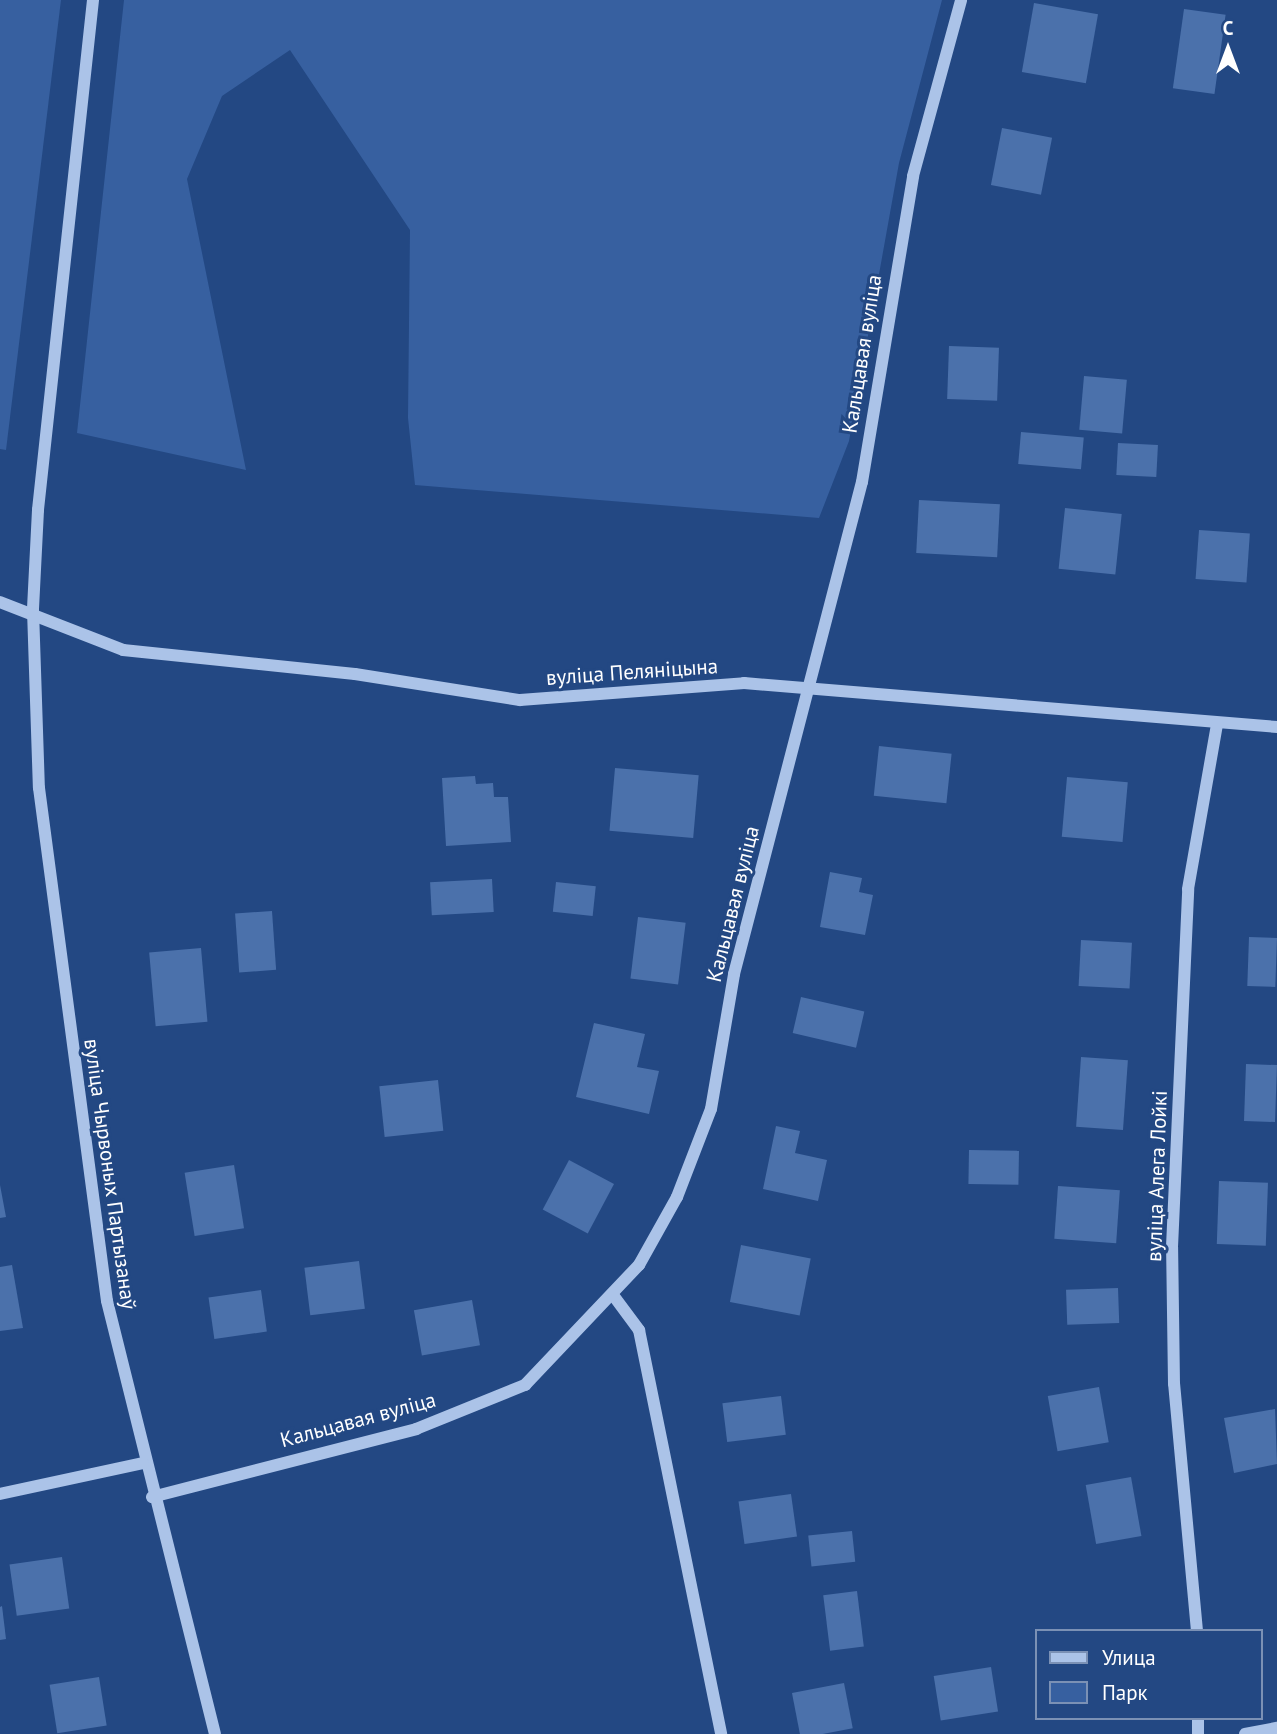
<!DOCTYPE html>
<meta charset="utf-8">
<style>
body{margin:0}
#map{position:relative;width:1277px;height:1734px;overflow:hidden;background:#234883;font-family:"PT Sans",sans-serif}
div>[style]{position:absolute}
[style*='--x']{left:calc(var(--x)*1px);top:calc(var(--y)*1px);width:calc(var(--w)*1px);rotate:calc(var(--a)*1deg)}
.green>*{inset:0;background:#3760a0}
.building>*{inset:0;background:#4b71ab;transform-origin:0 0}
.minor>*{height:12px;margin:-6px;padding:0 6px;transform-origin:6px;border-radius:6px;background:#abc3e8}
span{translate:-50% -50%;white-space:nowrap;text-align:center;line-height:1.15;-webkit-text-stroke:6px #234883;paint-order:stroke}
.street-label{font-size:21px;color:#fff}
.legend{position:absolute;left:1035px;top:1629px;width:228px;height:91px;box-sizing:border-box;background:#234883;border:2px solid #7b91b5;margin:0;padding:9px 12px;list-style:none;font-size:21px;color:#fff}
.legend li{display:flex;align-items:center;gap:14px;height:35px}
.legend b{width:35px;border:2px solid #7b91b5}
.north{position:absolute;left:1193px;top:14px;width:70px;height:70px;-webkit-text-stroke:5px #234883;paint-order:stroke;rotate:0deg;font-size:19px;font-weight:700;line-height:28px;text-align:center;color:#fff}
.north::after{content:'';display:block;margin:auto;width:24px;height:32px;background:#fff;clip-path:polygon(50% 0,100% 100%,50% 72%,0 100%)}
</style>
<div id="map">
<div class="green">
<div style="clip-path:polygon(0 0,61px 0,6px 450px,0 449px)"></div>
<div style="clip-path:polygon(124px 0,942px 0,899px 163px,849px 441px,819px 518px,415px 485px,408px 418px,410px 230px,290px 50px,222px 96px,187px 179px,246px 470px,77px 433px)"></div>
</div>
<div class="building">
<div style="left:1034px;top:3px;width:65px;height:70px;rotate:10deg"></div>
<div style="left:1184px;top:9px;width:42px;height:80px;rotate:8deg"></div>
<div style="left:1002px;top:128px;width:51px;height:58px;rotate:11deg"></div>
<div style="left:949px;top:346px;width:50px;height:53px;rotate:2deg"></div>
<div style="left:1084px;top:376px;width:43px;height:54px;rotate:5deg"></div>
<div style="left:1021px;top:432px;width:63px;height:32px;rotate:5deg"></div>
<div style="left:1118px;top:443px;width:40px;height:32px;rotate:3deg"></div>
<div style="left:919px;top:500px;width:81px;height:53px;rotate:3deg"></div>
<div style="left:1065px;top:508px;width:57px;height:61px;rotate:6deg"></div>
<div style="left:1199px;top:530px;width:51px;height:49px;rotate:4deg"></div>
<div style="left:879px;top:746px;width:73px;height:50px;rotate:6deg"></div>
<div style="left:615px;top:768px;width:84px;height:63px;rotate:5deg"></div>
<div style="clip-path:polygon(475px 776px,476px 784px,493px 783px,494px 797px,508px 797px,511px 842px,446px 846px,442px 778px)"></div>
<div style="left:1067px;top:777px;width:61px;height:60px;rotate:5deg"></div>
<div style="clip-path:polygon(830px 872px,862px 878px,859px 892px,873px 895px,865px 935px,820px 927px)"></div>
<div style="left:492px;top:879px;width:33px;height:62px;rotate:87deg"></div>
<div style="left:556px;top:882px;width:40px;height:30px;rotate:6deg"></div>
<div style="left:272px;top:911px;width:59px;height:37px;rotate:86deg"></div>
<div style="left:638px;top:917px;width:48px;height:62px;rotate:7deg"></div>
<div style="left:1249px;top:937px;width:28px;height:49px;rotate:2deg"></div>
<div style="left:1081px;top:940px;width:51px;height:46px;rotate:3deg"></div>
<div style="left:201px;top:948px;width:74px;height:52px;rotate:85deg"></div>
<div style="left:801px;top:997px;width:65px;height:37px;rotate:13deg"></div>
<div style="clip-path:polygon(594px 1023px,645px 1034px,637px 1067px,659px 1071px,649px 1114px,576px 1097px)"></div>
<div style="left:1081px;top:1057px;width:47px;height:70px;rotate:4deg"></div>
<div style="left:1246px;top:1064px;width:31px;height:57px;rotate:2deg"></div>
<div style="left:438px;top:1080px;width:51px;height:59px;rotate:84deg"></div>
<div style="clip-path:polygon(776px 1126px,800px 1131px,795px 1153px,827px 1160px,818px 1201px,763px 1189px)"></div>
<div style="left:969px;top:1150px;width:50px;height:34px;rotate:1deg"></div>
<div style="left:569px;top:1160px;width:51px;height:56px;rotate:28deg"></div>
<div style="left:234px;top:1165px;width:64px;height:50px;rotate:81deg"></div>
<div style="left:1219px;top:1181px;width:49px;height:63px;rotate:2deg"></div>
<div style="clip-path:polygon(0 1185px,6px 1217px,0 1218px)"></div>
<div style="left:1058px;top:1186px;width:62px;height:53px;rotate:4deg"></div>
<div style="left:741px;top:1245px;width:71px;height:58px;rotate:11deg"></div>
<div style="left:359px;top:1261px;width:48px;height:55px;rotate:83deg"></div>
<div style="clip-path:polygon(12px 1265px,23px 1328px,0 1331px,0 1267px)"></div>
<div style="left:1118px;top:1288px;width:35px;height:52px;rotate:88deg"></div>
<div style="left:261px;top:1290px;width:42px;height:53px;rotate:82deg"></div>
<div style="left:472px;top:1300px;width:46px;height:59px;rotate:80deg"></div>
<div style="left:1099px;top:1387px;width:56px;height:52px;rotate:80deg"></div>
<div style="left:781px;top:1396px;width:39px;height:59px;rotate:83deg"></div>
<div style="clip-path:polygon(1275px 1409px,1277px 1464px,1234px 1473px,1224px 1418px)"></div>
<div style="left:1131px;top:1477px;width:60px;height:46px;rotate:80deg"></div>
<div style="left:791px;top:1494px;width:43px;height:53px;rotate:82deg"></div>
<div style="left:852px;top:1531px;width:31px;height:44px;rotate:84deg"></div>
<div style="left:62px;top:1557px;width:52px;height:53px;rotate:82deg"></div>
<div style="left:857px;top:1591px;width:56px;height:34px;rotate:83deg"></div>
<div style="clip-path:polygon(2px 1606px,6px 1639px,0 1640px,0 1607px)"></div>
<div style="left:991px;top:1667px;width:45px;height:58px;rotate:81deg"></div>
<div style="left:99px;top:1677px;width:49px;height:50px;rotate:81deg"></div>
<div style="left:844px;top:1683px;width:46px;height:53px;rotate:79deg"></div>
</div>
<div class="minor">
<div style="--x:93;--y:0;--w:513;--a:96.16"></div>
<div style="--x:38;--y:510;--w:100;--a:92.9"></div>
<div style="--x:33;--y:610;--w:178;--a:88.1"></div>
<div style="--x:39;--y:788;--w:517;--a:82.45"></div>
<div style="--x:107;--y:1301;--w:446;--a:76"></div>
<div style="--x:0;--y:602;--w:132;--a:21.3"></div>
<div style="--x:123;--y:650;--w:233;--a:5.9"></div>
<div style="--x:355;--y:674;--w:167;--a:9"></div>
<div style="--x:520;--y:700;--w:225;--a:-4.3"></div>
<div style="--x:744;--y:683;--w:535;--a:4.72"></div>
<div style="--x:613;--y:1295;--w:44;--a:53.4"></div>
<div style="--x:639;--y:1330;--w:412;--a:78.5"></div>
<div style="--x:0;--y:1494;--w:146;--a:-12.2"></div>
<div style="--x:152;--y:1497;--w:273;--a:-14.4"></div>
<div style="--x:416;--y:1429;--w:118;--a:-22"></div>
<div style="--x:525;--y:1385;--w:166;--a:-46.5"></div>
<div style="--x:639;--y:1265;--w:78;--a:-60.8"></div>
<div style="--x:677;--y:1197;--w:94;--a:-68.9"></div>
<div style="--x:711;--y:1109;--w:137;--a:-80.3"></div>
<div style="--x:734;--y:974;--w:508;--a:-75.42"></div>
<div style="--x:862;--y:482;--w:310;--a:-80.5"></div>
<div style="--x:913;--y:176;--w:182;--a:-74.7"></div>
<div style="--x:1197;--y:1631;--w:248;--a:-95.3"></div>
<div style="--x:1174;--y:1384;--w:137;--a:-90.8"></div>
<div style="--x:1172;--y:1247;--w:358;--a:-87.4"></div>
<div style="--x:1188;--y:889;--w:168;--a:-80"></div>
<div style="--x:1198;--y:1718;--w:16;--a:90"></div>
<div style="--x:1245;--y:1734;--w:33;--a:-11"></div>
</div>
<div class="street-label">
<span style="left:862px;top:354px;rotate:-81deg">Кальцавая вуліца</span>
<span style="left:632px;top:672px;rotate:-4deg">вуліца Пеляніцына</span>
<span style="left:733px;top:904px;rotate:-76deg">Кальцавая вуліца</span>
<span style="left:110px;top:1174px;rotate:82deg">вуліца Чырвоных Партызанаў</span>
<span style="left:1157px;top:1176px;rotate:-88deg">вуліца Алега Лойкі</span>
<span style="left:358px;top:1420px;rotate:-15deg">Кальцавая вуліца</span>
</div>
<ul class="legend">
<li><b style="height:9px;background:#abc3e8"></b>Улица</li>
<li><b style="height:19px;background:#3760a0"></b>Парк</li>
</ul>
<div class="north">С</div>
</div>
